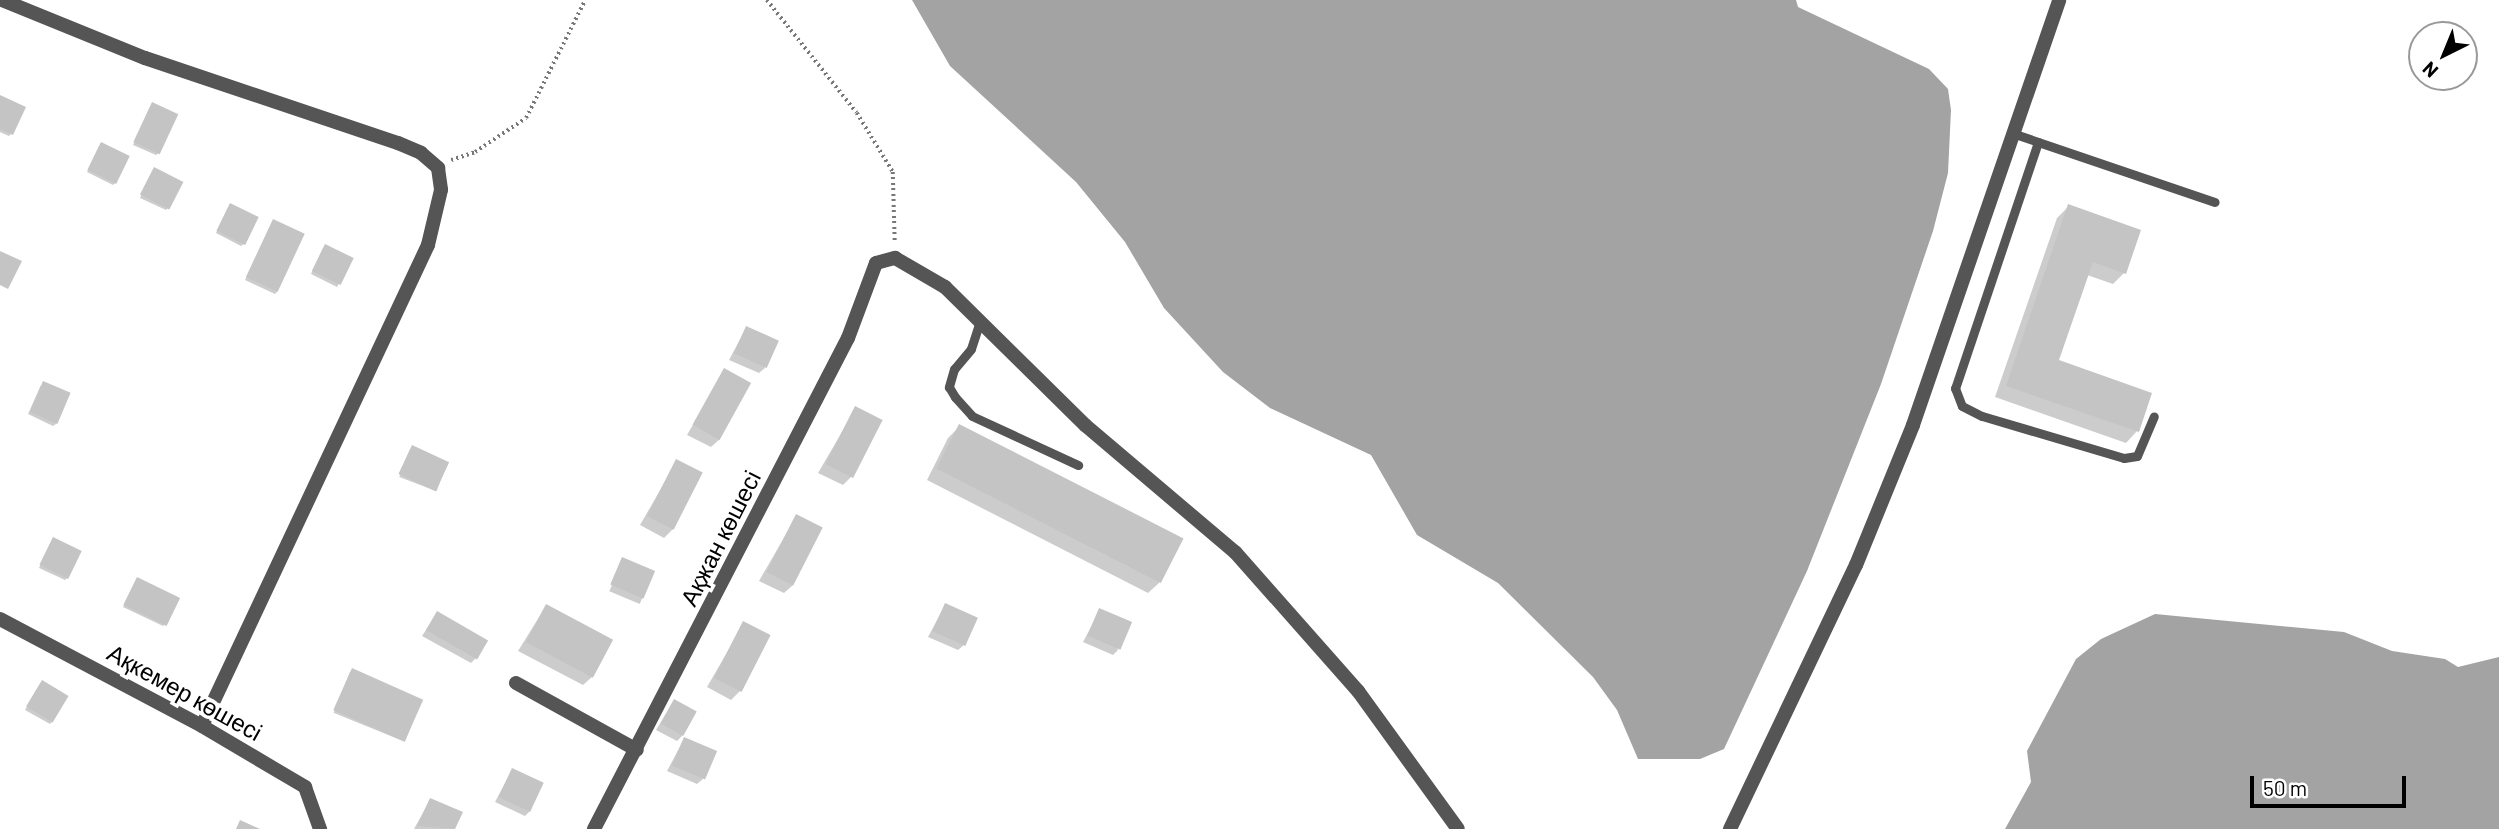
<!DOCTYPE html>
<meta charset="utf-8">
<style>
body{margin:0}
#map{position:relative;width:2499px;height:829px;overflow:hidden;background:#fff;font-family:Barlow,sans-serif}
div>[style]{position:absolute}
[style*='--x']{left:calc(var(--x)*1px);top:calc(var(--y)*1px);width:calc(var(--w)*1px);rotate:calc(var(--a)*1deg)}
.water>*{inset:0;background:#a3a3a3}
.shadow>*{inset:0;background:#0003;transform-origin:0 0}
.building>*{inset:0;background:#c4c4c4;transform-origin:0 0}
.path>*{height:3.5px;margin-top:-1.75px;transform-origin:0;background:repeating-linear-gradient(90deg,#777 0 2px,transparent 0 5.5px)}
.lane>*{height:9px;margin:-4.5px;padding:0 4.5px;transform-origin:4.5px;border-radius:4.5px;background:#555}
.street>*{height:14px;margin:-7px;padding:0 7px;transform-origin:7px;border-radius:7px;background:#555}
span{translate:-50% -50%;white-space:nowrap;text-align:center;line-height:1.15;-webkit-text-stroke:7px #fff;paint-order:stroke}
.street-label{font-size:24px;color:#000}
.north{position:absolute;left:2408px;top:21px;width:70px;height:70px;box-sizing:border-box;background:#fff;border:2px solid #999;border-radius:50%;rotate:223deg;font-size:19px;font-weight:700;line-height:28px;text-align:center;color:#000}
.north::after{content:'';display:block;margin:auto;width:24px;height:32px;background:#000;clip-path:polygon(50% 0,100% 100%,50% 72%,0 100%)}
.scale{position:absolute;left:2250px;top:776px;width:156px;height:32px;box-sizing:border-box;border:4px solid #000;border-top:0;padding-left:9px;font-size:21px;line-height:24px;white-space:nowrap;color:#000;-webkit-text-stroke:5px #fff;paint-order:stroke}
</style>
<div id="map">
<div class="water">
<div style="clip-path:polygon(912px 0,1796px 0,1798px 7px,1929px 69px,1948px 89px,1951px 110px,1948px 173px,1933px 231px,1881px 384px,1807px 571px,1724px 749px,1700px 759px,1638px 759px,1617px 710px,1593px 677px,1498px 583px,1417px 535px,1371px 455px,1270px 408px,1223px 372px,1164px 308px,1125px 242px,1076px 182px,950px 66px)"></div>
<div style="clip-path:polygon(2155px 614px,2344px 632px,2392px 651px,2445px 659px,2458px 667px,2499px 657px,2499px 829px,2005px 829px,2031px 782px,2027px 751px,2076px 659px,2101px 639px)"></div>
</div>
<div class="shadow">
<div style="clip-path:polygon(0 97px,11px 134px,9px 136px,0 132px)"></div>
<div style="clip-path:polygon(150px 107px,159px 153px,156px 155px,133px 145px)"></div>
<div style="clip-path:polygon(99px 146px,115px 183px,113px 185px,87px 172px)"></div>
<div style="clip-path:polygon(152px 172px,168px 208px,166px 210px,140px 198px)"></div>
<div style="clip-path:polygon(2069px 206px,2124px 273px,2113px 284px,2087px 275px,2057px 361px,2150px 394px,2137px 431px,2126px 443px,1995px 397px,2057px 218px)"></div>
<div style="clip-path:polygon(228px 208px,244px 244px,241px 246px,216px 233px)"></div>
<div style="clip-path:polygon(273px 221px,277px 292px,275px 294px,245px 280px)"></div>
<div style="clip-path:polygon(323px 248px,352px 259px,337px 287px,311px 274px)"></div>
<div style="clip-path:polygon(746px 328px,765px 368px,759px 373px,729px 360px)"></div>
<div style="clip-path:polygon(724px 371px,720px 439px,711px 447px,687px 435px)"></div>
<div style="clip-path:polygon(41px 385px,56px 424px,53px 426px,28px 414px)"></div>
<div style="clip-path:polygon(856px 408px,851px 477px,843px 485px,818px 473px)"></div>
<div style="clip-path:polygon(960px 426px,1160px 582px,1148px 593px,927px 480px,948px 438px)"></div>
<div style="left:410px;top:449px;width:40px;height:30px;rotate:21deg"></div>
<div style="clip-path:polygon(677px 461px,673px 529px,664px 538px,640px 525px)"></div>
<div style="clip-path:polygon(796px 517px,793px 585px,784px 593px,759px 581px)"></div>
<div style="clip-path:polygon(51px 542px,67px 578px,65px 580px,39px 568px)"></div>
<div style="left:623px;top:559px;width:33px;height:35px;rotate:23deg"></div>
<div style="clip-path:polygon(135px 582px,165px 624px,163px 626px,123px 607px)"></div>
<div style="clip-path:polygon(945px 605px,964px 645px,958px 650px,928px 637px)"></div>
<div style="clip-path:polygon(546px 606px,592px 677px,583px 685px,518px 651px)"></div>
<div style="clip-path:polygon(1100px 610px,1118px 650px,1113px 655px,1083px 642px)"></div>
<div style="clip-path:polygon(437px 613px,477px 657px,471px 663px,422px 636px)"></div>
<div style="clip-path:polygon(744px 623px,740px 691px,731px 700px,707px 687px)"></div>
<div style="left:350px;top:672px;width:77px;height:44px;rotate:22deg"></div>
<div style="clip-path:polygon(40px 684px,52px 722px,50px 724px,25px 710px)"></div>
<div style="clip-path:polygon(674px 701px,682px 736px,677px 741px,656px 730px)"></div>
<div style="clip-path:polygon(684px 739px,703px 779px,697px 784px,667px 771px)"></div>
<div style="clip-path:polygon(512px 770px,531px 810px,525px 816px,495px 802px)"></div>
<div style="clip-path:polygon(430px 800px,460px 813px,453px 829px,414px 829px)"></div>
</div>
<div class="building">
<div style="clip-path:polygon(0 95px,26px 107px,13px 135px,0 129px)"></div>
<div style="left:152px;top:102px;width:29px;height:44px;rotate:25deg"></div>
<div style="left:101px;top:142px;width:32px;height:31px;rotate:26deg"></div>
<div style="left:154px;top:167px;width:33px;height:31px;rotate:27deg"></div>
<div style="left:230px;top:203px;width:32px;height:31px;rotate:26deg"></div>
<div style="clip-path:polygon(2068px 204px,2141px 230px,2126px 274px,2093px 262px,2059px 360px,2152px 393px,2139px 432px,2006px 386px)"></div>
<div style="left:273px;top:219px;width:35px;height:64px;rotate:25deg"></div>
<div style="left:325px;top:244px;width:32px;height:30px;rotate:26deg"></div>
<div style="clip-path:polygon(0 251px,22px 261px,8px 289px,0 285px)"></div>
<div style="left:746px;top:326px;width:36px;height:30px;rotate:24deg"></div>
<div style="left:724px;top:368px;width:31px;height:65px;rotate:29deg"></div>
<div style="left:43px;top:381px;width:30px;height:34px;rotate:23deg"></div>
<div style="left:855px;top:406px;width:31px;height:65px;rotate:27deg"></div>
<div style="left:959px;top:424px;width:252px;height:50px;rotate:27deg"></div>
<div style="left:412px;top:445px;width:41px;height:32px;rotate:25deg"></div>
<div style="left:676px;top:459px;width:30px;height:64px;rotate:27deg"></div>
<div style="left:796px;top:514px;width:30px;height:65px;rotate:27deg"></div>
<div style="left:53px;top:537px;width:32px;height:31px;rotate:26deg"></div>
<div style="left:622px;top:557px;width:36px;height:30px;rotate:23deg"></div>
<div style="left:137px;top:577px;width:48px;height:31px;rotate:26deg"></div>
<div style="left:945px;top:603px;width:36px;height:31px;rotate:24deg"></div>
<div style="left:546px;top:604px;width:76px;height:43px;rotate:28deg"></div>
<div style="left:1099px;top:608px;width:36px;height:30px;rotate:23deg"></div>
<div style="left:437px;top:611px;width:59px;height:22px;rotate:30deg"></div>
<div style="left:743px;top:621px;width:31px;height:64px;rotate:27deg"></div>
<div style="left:352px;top:668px;width:78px;height:46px;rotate:24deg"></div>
<div style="left:42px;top:680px;width:31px;height:31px;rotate:31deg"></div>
<div style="left:674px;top:699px;width:26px;height:28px;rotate:29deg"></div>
<div style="left:684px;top:737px;width:36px;height:31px;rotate:23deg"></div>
<div style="left:512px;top:768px;width:35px;height:32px;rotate:25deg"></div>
<div style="clip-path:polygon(430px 798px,463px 812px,455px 829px,417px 826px)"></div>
<div style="clip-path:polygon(240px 820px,260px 829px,236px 829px)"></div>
</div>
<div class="path">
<div style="--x:767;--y:0;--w:144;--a:51.5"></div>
<div style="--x:857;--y:113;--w:69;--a:58.6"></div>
<div style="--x:893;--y:172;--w:71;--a:88.4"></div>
<div style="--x:451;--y:160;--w:25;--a:-18"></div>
<div style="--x:475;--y:152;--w:61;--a:-33.7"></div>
<div style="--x:526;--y:118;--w:132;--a:-63.4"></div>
</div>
<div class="lane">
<div style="--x:2012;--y:133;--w:214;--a:18.8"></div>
<div style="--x:2038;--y:142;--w:260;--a:108.6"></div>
<div style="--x:1955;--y:388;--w:19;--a:69"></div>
<div style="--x:1962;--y:406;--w:22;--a:27"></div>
<div style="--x:1982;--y:416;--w:148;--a:16.5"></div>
<div style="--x:2124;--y:458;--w:13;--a:-9"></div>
<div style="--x:2137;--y:456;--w:43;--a:-67"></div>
<div style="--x:980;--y:321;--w:29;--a:108"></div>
<div style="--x:971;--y:349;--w:26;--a:130"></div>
<div style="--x:954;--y:369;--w:19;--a:106"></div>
<div style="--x:949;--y:387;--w:12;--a:59"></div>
<div style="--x:955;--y:397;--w:25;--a:48"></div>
<div style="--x:972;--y:416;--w:117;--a:24.8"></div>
</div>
<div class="street">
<div style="--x:2;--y:0;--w:154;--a:22.1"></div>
<div style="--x:145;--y:58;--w:267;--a:18.6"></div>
<div style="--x:398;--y:143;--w:25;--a:23"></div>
<div style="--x:421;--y:153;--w:23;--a:41"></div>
<div style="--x:438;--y:168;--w:22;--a:82"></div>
<div style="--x:441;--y:190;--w:57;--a:103.3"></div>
<div style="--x:428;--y:245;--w:531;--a:115.17"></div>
<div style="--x:0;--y:619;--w:229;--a:27.9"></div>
<div style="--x:202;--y:726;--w:120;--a:30.6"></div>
<div style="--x:305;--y:787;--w:45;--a:70.3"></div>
<div style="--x:516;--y:683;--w:138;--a:29"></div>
<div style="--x:594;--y:829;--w:553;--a:-62.65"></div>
<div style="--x:848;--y:338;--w:80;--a:-69.5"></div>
<div style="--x:876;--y:263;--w:20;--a:-15"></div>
<div style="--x:895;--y:258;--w:58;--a:30.1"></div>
<div style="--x:945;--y:287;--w:197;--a:44.6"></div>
<div style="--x:1085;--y:425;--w:197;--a:40.3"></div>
<div style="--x:1235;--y:552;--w:186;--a:48.5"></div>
<div style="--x:1358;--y:691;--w:170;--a:54.1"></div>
<div style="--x:1730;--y:829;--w:293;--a:-64.5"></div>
<div style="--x:1856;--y:565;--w:151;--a:-67.8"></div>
<div style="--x:1913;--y:425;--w:449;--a:-71"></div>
</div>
<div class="street-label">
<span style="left:720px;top:538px;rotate:-63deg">Ақжан көшесі</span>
<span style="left:185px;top:692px;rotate:29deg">Ақкемер көшесі</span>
</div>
<div class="north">N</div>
<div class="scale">50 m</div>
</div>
